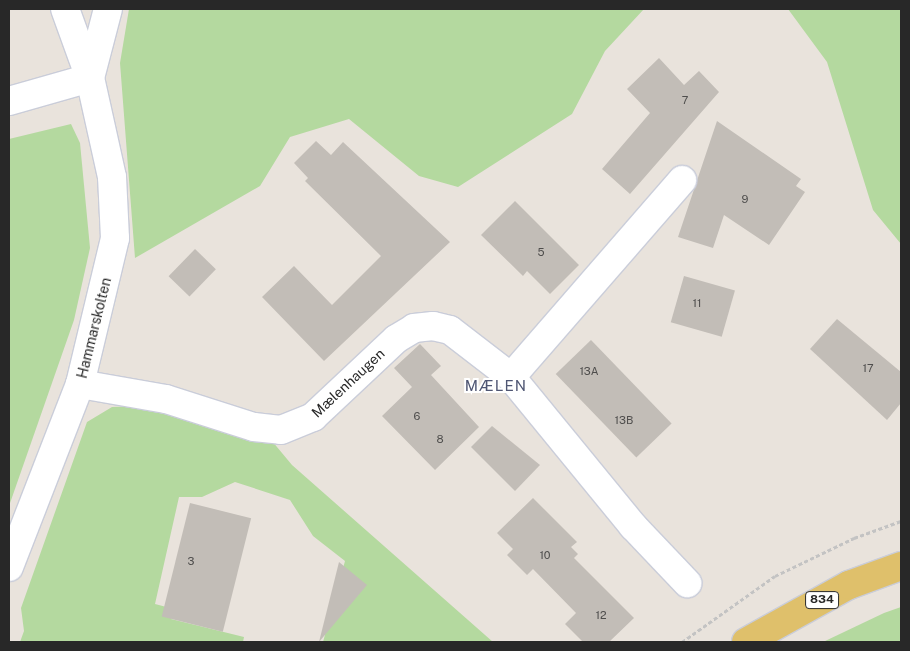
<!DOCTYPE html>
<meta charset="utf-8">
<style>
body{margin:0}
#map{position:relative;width:910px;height:651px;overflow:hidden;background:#e9e3dc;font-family:"Public Sans",sans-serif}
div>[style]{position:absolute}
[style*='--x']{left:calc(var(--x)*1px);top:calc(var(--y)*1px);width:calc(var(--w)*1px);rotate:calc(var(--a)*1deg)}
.green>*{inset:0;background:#b4d99f}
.building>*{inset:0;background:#c2bdb7;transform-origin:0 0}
.path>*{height:3px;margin-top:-1.5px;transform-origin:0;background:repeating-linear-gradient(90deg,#c3c3c3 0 4px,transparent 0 6.5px)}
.roads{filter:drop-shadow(1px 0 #cacdd9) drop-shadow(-1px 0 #cacdd9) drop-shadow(0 1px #cacdd9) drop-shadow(0 -1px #cacdd9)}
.minor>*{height:28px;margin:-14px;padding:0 14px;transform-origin:14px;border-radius:14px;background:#fff}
.major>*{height:28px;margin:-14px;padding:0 14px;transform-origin:14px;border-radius:14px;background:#dfc06b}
span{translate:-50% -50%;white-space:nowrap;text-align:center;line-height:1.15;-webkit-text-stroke:4px #fff;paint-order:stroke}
.number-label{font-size:11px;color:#4e4d4c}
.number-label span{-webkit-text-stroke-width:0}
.shield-label span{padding:1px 4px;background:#fff;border:1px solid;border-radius:4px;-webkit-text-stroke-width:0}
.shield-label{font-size:12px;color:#282828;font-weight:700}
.street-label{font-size:14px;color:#282828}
.neighbourhood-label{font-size:15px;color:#4f5673;letter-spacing:1px}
.frame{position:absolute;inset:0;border:10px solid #282828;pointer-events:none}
</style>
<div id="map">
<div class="green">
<div style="clip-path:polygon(129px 9px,644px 9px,605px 51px,572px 114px,458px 187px,419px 176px,349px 119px,290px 137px,260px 186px,135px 258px,120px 63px)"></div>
<div style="clip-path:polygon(788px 9px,901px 9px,901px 244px,873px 210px,827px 62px)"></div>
<div style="clip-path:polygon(71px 124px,80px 143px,90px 248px,74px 320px,9px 506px,9px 139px)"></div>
<div style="clip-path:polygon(145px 406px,272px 441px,292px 465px,493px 642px,323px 642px,345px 561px,313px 536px,290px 500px,235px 482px,202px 497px,179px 497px,155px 604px,174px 609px,171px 619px,244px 637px,243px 642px,20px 642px,24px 631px,21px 608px,87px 422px,112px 407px)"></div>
<div style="clip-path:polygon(901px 607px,901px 642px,823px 642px,884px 613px)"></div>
</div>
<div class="building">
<div style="clip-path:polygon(659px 58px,684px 85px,699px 71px,719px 92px,630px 194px,602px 169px,650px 113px,627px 89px)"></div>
<div style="clip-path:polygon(717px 121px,801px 179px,796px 186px,805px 192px,769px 245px,724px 215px,713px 248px,678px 237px)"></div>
<div style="clip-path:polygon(316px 141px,331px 155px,343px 142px,450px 242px,324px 361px,262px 297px,294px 266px,332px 305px,381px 256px,305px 181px,308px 178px,294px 163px)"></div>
<div style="clip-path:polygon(515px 201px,579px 265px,550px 294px,527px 271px,523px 276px,481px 235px)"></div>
<div style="left:195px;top:249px;width:29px;height:38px;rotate:44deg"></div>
<div style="left:684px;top:276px;width:53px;height:48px;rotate:16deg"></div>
<div style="clip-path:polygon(837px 319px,901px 372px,901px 403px,887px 420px,810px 349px)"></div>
<div style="left:591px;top:340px;width:116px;height:49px;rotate:46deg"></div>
<div style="clip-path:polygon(420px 344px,441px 366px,431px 375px,479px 427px,435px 470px,382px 416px,412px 387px,394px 368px)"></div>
<div style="clip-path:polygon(492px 426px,540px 465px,515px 491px,471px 447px)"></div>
<div style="clip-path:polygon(533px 498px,577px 542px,571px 547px,578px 554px,574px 558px,634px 618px,609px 642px,583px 642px,565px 624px,576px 613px,533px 569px,527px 575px,507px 555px,513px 549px,497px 533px)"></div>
<div style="left:190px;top:503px;width:63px;height:117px;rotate:14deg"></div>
<div style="clip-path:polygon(339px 562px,367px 585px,319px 642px)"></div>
</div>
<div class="path">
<div style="--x:682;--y:642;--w:114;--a:-35.4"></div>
<div style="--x:775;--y:576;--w:88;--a:-25.7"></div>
<div style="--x:854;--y:538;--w:50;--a:-19.9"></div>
</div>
<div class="roads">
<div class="minor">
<div style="--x:90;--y:78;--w:71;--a:-75.4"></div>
<div style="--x:9;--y:101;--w:84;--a:-15.9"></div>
<div style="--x:511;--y:377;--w:261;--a:-49"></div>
<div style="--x:80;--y:384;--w:87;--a:9.9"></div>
<div style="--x:166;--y:399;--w:92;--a:17.7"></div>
<div style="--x:254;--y:427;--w:27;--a:6"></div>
<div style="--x:281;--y:430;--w:35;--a:-22"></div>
<div style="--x:313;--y:417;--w:114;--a:-43.2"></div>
<div style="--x:396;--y:339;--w:21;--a:-31"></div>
<div style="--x:414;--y:328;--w:19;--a:-6"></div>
<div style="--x:433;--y:326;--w:17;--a:13"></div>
<div style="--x:450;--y:330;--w:77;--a:37.6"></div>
<div style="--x:511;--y:377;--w:193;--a:50.7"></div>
<div style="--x:633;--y:526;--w:79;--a:46.5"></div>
<div style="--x:9;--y:567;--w:196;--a:-68.8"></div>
<div style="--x:80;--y:384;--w:150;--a:-76.5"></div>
<div style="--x:115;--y:238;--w:61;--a:-92.8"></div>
<div style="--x:112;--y:177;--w:101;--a:-102.5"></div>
<div style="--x:90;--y:78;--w:73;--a:-109.9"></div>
</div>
<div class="major">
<div style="--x:746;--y:642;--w:118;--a:-29"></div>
<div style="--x:849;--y:585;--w:55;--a:-20.1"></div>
</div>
</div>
<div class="number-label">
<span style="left:685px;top:100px">7</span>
<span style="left:745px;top:199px">9</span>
<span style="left:541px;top:252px">5</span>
<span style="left:697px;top:303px">11</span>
<span style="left:868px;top:368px">17</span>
<span style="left:589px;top:371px">13A</span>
<span style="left:417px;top:416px">6</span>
<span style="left:624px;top:420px">13B</span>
<span style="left:440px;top:439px">8</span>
<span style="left:545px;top:555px">10</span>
<span style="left:191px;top:561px">3</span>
<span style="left:601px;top:615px">12</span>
</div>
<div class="shield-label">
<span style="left:822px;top:600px">834</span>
</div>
<div class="street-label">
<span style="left:94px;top:328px;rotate:-76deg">Hammarskolten</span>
<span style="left:348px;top:383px;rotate:-43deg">Mælenhaugen</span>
</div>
<div class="neighbourhood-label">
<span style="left:496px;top:386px">MÆLEN</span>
</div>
<div class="frame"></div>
</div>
